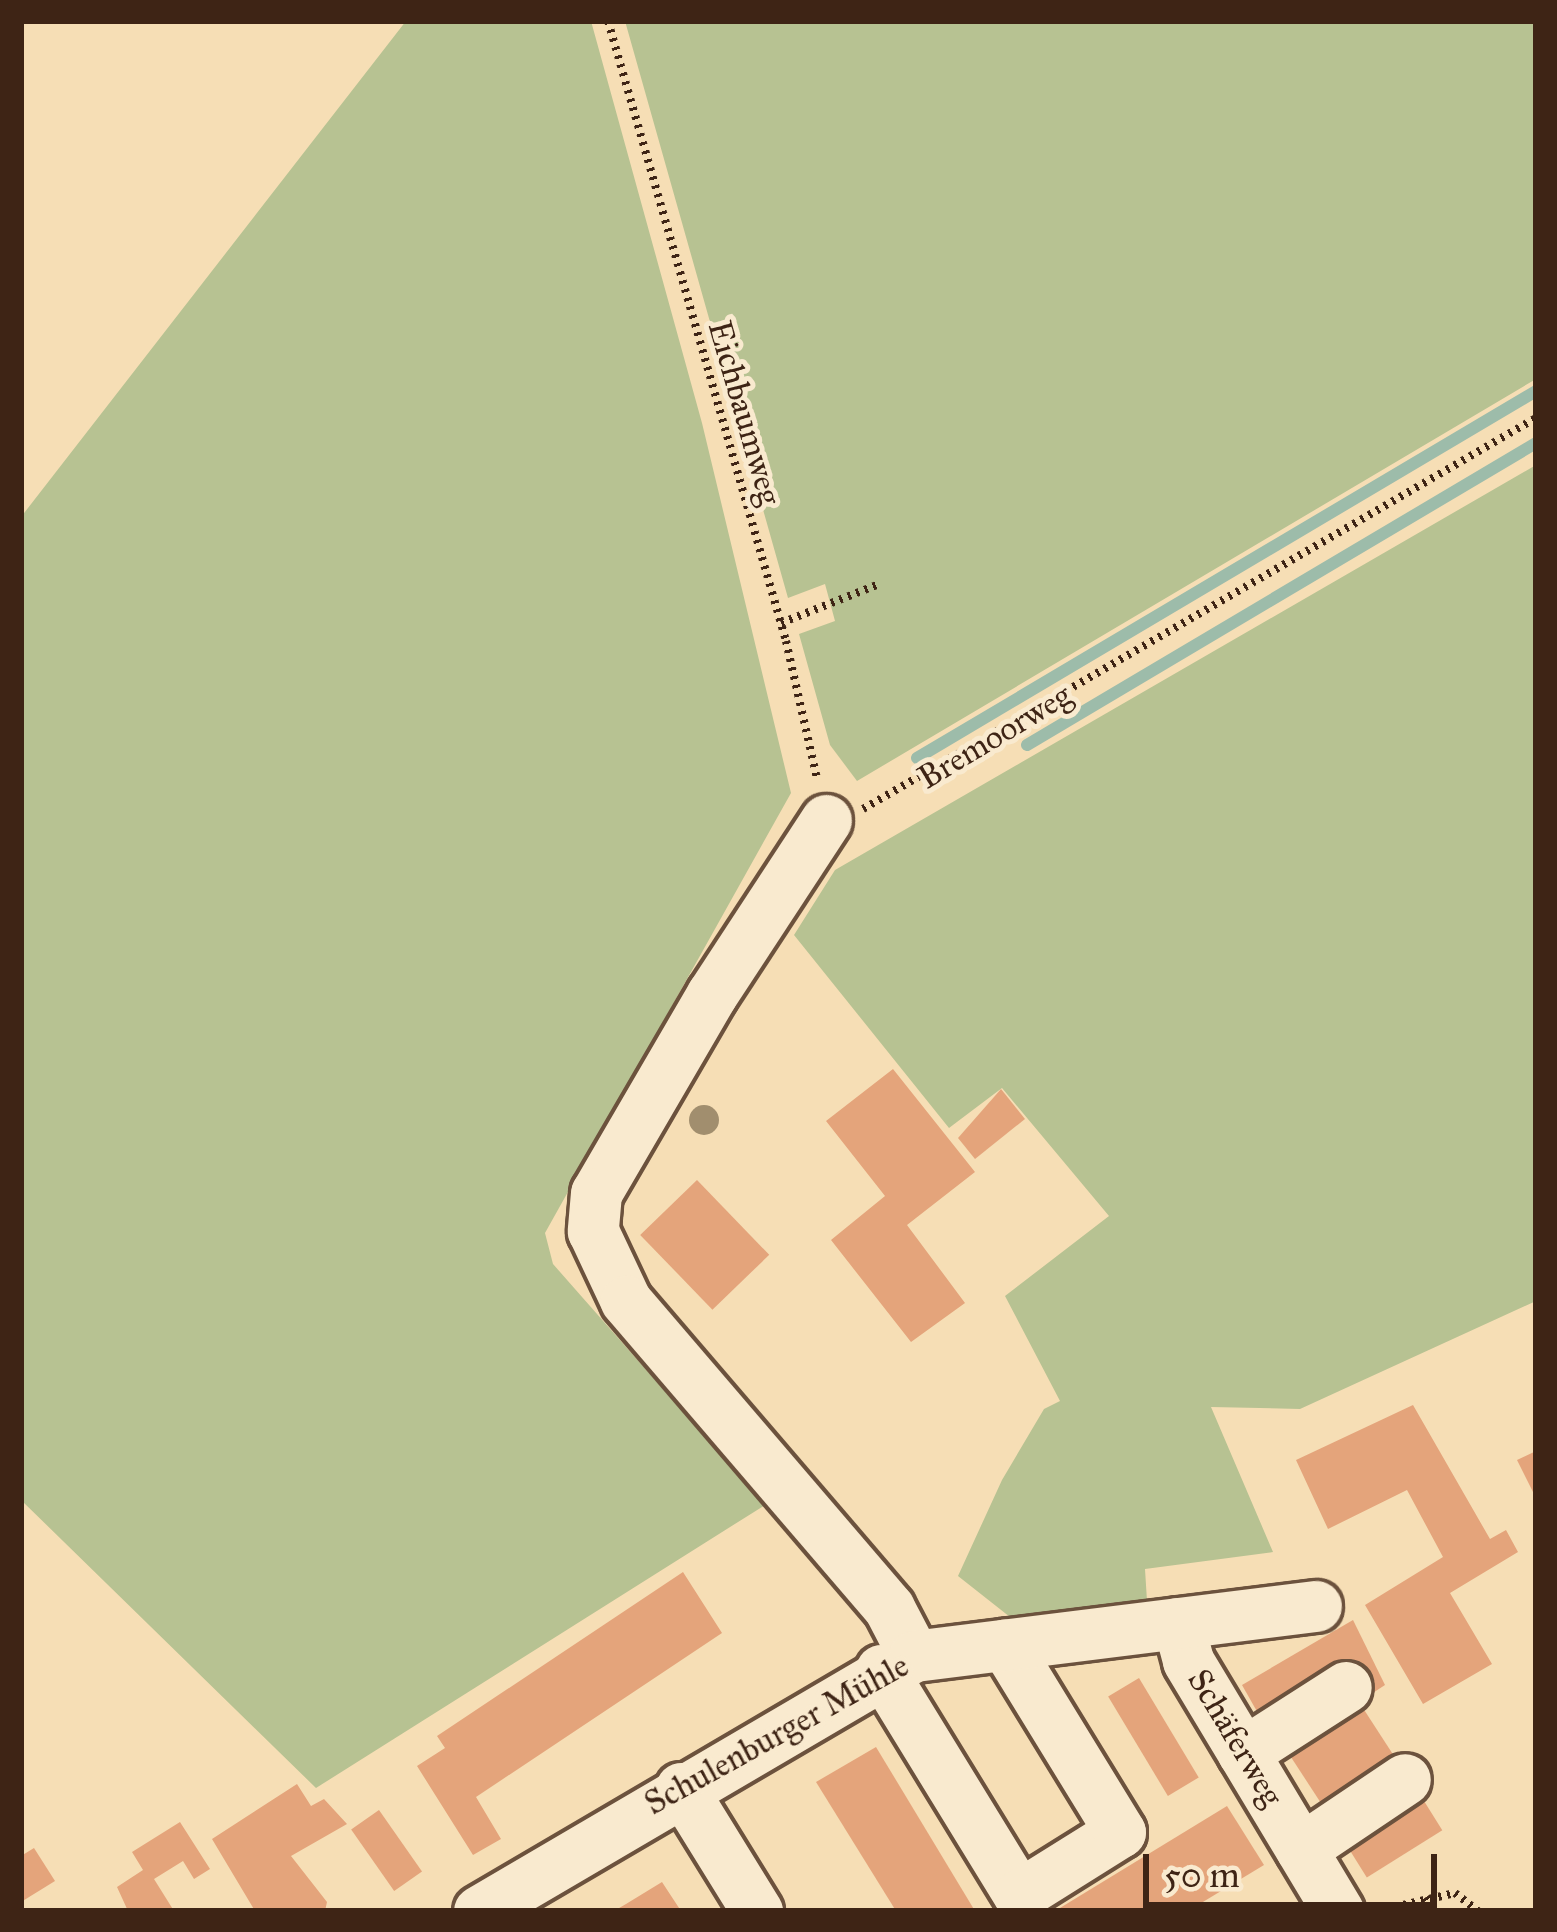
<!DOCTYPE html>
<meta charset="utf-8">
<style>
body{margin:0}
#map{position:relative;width:1557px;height:1932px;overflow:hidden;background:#f6deb5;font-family:"IM FELL Great Primer",serif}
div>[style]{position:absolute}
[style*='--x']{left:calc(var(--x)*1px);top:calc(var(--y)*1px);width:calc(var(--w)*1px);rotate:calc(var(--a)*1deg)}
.green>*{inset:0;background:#b7c292}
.stream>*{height:12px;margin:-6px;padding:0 6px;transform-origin:6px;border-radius:6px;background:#9dbcaa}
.building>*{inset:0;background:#e4a47b;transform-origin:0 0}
.path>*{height:8px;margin-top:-4px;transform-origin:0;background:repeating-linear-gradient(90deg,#3e2415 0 3px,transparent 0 9px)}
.roads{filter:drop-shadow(3px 0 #6c523d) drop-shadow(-3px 0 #6c523d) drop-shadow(0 3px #6c523d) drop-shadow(0 -3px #6c523d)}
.minor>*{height:51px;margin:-25.5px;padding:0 25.5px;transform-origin:25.5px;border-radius:25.5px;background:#f9eacf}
.trees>*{width:30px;height:30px;margin:-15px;border-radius:50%;background:#a18e6e}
span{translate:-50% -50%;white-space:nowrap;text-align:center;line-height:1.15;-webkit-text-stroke:10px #f9eacf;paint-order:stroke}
.street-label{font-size:33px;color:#3e2415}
.frame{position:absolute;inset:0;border:24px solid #3e2415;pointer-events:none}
.scale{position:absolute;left:1143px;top:1854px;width:294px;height:54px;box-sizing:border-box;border:6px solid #3e2415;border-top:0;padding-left:15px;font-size:36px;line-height:42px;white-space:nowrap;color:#3e2415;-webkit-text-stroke:9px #f9eacf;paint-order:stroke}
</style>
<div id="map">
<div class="green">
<div style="clip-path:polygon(406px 21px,591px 21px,702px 423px,791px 793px,545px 1233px,553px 1264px,765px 1505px,316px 1788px,21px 1500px,21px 517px)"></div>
<div style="clip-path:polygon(625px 21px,1536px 21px,1536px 379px,857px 781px,830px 745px,799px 634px,835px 621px,825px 584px,788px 598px)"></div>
<div style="clip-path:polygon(1536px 465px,1536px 1301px,1300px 1409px,1211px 1407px,1273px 1552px,1145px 1569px,1147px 1601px,1010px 1617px,958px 1576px,1002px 1480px,1044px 1409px,1060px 1401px,1005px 1296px,1109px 1216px,1002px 1088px,949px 1128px,794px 935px,835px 870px)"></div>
</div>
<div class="stream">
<div style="--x:1027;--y:745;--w:592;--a:-30.68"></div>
<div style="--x:917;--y:758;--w:720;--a:-30.66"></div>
</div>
<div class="building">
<div style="clip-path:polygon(893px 1069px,975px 1172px,907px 1225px,965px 1303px,911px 1342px,831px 1240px,885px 1196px,826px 1121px)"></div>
<div style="clip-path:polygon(1001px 1089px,1025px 1119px,975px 1159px,958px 1138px)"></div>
<div style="left:697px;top:1180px;width:104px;height:79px;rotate:46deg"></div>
<div style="clip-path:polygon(1413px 1405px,1490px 1539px,1506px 1530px,1518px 1552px,1450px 1593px,1492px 1664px,1423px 1704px,1365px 1605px,1443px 1557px,1407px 1490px,1328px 1529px,1296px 1460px)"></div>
<div style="clip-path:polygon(1536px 1451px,1536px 1498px,1517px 1460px)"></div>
<div style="clip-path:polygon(683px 1572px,722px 1633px,476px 1797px,501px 1839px,473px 1855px,417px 1766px,445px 1748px,437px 1736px)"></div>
<div style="clip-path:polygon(1353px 1620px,1385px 1685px,1359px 1702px,1259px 1715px,1242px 1685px)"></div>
<div style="left:1139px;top:1678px;width:116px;height:36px;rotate:59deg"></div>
<div style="left:1359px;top:1702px;width:67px;height:87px;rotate:57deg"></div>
<div style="clip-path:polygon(876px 1747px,902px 1790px,975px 1911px,896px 1911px,816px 1782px)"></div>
<div style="clip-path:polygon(297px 1784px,311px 1806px,324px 1799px,347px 1824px,291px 1856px,327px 1902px,325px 1911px,255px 1911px,212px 1839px)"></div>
<div style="left:1419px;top:1793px;width:44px;height:89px;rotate:58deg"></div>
<div style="clip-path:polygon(1227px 1806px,1264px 1865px,1188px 1911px,1055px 1911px)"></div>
<div style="left:379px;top:1810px;width:75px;height:34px;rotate:55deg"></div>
<div style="clip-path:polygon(180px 1822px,210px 1869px,194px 1879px,183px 1861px,154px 1879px,174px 1911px,128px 1911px,117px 1887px,143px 1870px,132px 1852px)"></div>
<div style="clip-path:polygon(34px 1848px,55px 1881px,21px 1902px,21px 1856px)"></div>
<div style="clip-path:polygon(662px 1882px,681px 1911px,614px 1911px,626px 1904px)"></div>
</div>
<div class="path">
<div style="--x:608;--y:21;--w:645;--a:73.98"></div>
<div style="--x:786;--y:641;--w:141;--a:77.3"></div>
<div style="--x:781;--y:623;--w:103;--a:-21.6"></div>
<div style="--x:863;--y:809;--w:778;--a:-30.16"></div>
<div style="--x:1426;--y:1897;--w:17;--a:57"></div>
<div style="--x:1377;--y:1911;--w:80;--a:-13"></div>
<div style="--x:1455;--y:1893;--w:29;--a:38"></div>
</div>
<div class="roads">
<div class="minor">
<div style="--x:826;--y:820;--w:208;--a:123.2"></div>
<div style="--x:712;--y:994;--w:230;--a:120.2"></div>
<div style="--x:596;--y:1193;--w:38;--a:95"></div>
<div style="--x:593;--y:1231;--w:77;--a:64.8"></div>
<div style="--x:626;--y:1301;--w:404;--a:49.4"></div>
<div style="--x:889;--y:1608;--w:54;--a:62.5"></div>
<div style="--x:1178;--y:1623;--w:39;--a:75"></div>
<div style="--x:1188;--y:1661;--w:292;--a:59"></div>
<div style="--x:881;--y:1670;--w:264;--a:58.5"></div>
<div style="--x:1019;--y:1895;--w:119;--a:-32"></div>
<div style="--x:1120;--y:1832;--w:220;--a:-121.5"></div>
<div style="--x:1243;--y:1753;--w:122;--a:-32.7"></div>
<div style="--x:681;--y:1788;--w:145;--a:58.3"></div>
<div style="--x:1301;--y:1849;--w:125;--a:-33.9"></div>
<div style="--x:479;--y:1911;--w:504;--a:-30.38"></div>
<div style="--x:914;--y:1656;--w:405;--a:-7.1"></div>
</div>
</div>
<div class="trees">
<div style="left:704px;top:1120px"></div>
</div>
<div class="street-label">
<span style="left:744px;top:413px;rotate:74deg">Eichbaumweg</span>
<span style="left:995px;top:737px;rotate:-31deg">Bremoorweg</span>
<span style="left:777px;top:1735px;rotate:-29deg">Schulenburger Mühle</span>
<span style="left:1235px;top:1738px;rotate:59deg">Schäferweg</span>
</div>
<div class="frame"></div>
<div class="scale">50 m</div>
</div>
